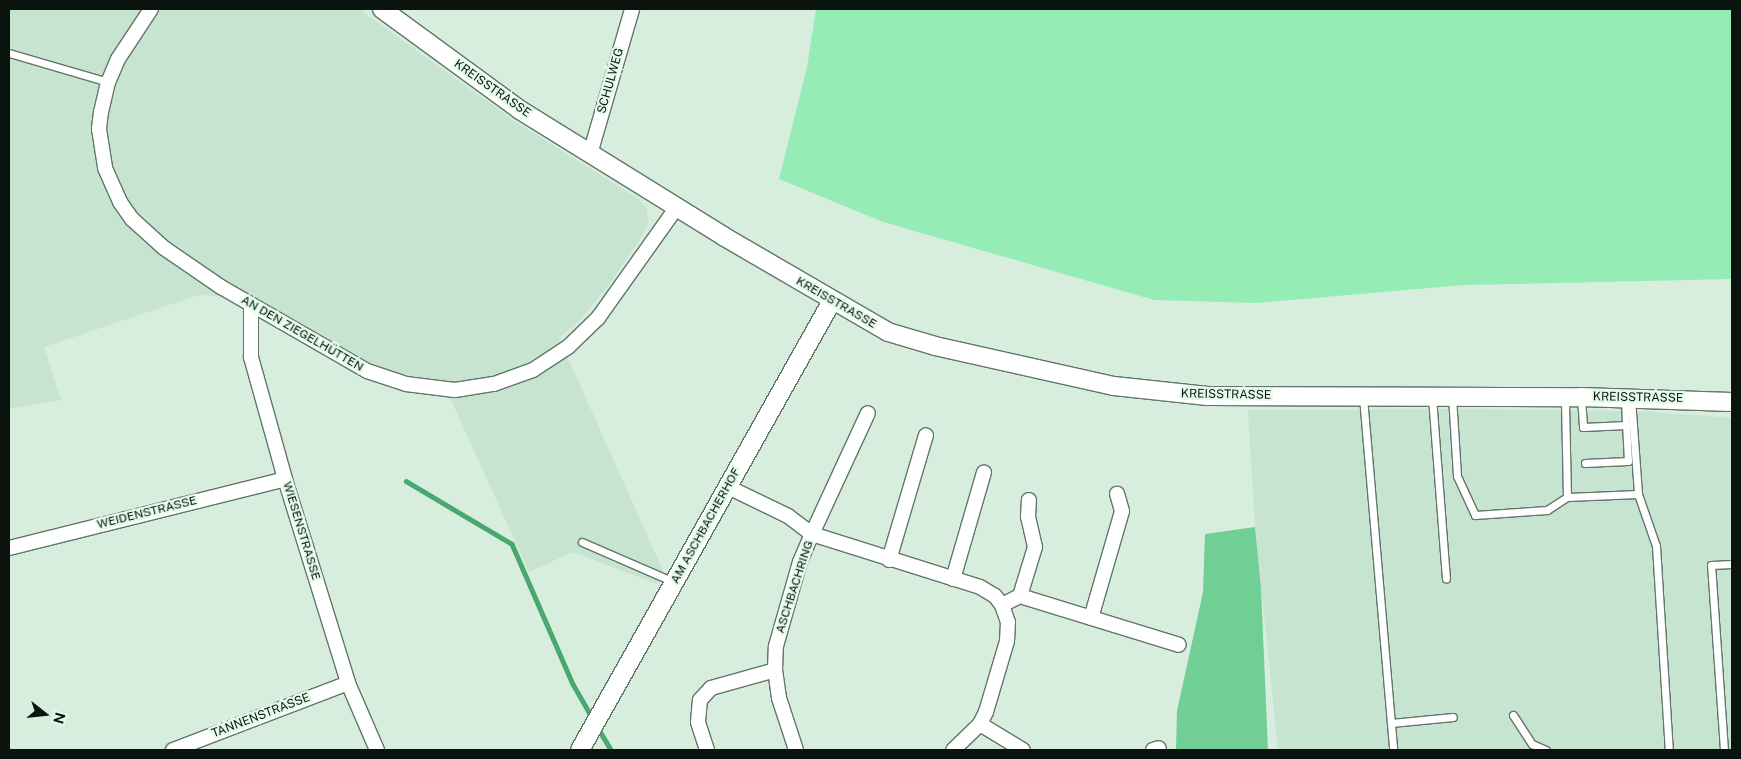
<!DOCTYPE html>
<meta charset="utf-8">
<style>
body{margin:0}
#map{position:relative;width:1741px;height:759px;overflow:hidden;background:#d7eede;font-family:"Public Sans",sans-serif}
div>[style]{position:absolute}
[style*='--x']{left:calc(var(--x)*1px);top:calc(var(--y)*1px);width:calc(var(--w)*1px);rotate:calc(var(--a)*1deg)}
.built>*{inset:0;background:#c7e4d0}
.green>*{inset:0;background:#96ecb5}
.forest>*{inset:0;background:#71ce95}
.stream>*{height:4.5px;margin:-2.25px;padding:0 2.25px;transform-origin:2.25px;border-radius:2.25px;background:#49a870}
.roads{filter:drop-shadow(1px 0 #617668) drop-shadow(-1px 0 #617668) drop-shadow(0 1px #617668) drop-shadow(0 -1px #617668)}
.service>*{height:7px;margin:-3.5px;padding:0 3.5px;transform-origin:3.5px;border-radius:3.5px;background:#fff}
.minor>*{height:14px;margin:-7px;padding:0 7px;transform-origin:7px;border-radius:7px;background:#fff}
.tertiary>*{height:18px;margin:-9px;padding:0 9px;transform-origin:9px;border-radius:9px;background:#fff}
span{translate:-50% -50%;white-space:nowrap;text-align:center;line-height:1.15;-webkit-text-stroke:4.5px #e4fbeb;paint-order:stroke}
.street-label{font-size:12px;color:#0b130e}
.frame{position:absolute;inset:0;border:10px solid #0b130e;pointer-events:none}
.north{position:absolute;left:20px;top:689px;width:50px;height:50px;-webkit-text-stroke:4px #e4fbeb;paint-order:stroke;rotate:106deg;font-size:14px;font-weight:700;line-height:20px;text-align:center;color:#0b130e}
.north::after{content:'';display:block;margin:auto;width:18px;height:22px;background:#0b130e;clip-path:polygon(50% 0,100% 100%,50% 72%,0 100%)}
</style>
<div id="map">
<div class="built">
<div style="clip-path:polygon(9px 9px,359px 9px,513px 120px,637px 198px,647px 209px,648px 224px,639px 241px,609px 285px,578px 322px,559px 338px,664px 573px,657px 584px,573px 552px,529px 572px,443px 382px,382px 370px,351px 356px,256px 299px,199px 295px,44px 347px,61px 400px,9px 409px)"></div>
<div style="clip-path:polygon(1446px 409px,1637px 411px,1732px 418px,1732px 750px,1278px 750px,1255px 527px,1248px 410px)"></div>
</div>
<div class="green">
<div style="clip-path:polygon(816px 9px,1732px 9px,1732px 279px,1465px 285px,1255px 303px,1154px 300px,883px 222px,779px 179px,807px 67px)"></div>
</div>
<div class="forest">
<div style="clip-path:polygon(1255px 527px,1261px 588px,1268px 750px,1176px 750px,1177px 711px,1203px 592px,1205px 534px)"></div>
</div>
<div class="stream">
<div style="--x:406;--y:481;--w:123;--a:30.7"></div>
<div style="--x:512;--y:544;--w:153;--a:66.5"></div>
<div style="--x:573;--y:684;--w:40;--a:60.3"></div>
<div style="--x:598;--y:728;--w:26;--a:59"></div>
</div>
<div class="roads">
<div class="service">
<div style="--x:9;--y:53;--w:103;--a:16.3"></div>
<div style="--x:1452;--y:396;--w:80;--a:86.4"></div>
<div style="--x:1457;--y:476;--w:43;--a:65.2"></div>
<div style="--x:1475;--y:515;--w:72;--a:-4"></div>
<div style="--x:1547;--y:510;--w:24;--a:-33"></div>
<div style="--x:1567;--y:497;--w:99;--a:-91.2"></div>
<div style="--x:1363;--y:397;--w:354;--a:85.1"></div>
<div style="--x:1432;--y:397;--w:182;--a:85.6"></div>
<div style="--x:1581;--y:397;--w:30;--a:86"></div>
<div style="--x:1583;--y:427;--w:43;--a:-2.7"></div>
<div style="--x:1626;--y:425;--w:26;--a:-92"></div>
<div style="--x:1631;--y:398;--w:96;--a:85.8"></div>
<div style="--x:1638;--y:494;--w:55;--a:70.9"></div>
<div style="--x:1656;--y:546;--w:204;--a:86.4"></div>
<div style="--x:1585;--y:463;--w:43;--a:-2.7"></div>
<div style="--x:1628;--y:461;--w:36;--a:-93"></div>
<div style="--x:1567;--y:497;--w:71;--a:-2.4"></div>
<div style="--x:582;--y:542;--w:100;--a:23.5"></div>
<div style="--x:1513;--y:715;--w:35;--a:57"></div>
<div style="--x:1532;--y:744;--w:15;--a:23"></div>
<div style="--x:1391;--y:723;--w:62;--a:-5.5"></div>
<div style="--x:1724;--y:750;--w:185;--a:-94"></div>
<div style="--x:1711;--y:565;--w:21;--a:-3"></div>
</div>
<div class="minor">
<div style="--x:151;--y:9;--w:60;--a:123.4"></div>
<div style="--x:118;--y:59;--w:25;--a:113"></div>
<div style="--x:108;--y:82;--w:31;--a:103"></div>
<div style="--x:101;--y:112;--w:17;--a:97"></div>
<div style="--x:99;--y:129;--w:39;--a:81"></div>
<div style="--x:105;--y:168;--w:37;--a:66"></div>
<div style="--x:120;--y:202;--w:21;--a:55"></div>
<div style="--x:132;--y:219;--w:43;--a:42.2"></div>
<div style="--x:164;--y:248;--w:69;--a:34.4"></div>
<div style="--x:221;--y:287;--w:168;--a:29.9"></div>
<div style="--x:367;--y:371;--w:41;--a:18.4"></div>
<div style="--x:406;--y:384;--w:49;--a:7"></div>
<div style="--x:455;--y:390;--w:39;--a:-9"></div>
<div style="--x:494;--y:384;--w:41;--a:-19.7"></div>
<div style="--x:533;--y:370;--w:42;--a:-33.3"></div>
<div style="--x:568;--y:347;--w:42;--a:-44"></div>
<div style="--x:598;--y:318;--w:136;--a:-54.6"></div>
<div style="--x:590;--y:154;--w:151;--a:-73.8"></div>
<div style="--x:251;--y:305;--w:52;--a:90"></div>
<div style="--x:251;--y:357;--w:127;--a:74.4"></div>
<div style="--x:285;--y:479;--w:214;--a:72.8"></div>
<div style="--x:348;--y:683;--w:73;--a:66.6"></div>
<div style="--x:728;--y:487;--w:67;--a:25.8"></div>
<div style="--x:788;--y:516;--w:30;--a:37"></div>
<div style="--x:812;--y:534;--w:133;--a:-65.2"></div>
<div style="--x:9;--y:548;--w:284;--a:-14"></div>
<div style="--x:889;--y:560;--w:130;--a:-73.5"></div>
<div style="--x:953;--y:579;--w:111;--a:-73.8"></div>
<div style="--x:1020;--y:596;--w:51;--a:-73"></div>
<div style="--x:1035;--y:547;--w:31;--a:-103"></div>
<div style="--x:1028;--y:517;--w:17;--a:-87"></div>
<div style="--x:1002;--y:605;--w:20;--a:-27"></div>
<div style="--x:1020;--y:596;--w:166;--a:17.1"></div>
<div style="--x:1091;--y:618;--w:111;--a:-73.8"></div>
<div style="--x:1122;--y:511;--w:18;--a:-106"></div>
<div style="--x:980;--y:724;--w:50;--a:31.2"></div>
<div style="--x:173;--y:750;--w:187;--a:-20.9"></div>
<div style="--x:707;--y:750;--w:29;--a:-108"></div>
<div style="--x:698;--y:722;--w:22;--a:-85"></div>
<div style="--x:700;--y:700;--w:16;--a:-47"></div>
<div style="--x:711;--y:688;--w:66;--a:-15.7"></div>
<div style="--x:796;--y:750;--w:55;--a:-108.1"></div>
<div style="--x:779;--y:698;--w:28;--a:-98"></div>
<div style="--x:775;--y:670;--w:24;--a:-88"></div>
<div style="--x:776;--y:646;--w:87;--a:-74.1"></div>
<div style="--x:800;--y:562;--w:30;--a:-67"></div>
<div style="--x:812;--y:534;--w:176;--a:17.5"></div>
<div style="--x:980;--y:587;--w:17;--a:31"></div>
<div style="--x:995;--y:596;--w:11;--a:52"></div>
<div style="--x:1002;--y:605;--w:18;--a:71"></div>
<div style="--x:1008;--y:622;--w:19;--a:93"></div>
<div style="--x:1007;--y:641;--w:74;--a:106.5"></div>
<div style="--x:986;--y:712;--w:13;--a:117"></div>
<div style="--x:980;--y:724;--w:37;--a:136"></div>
<div style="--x:1153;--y:750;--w:6;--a:-18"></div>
</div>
<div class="tertiary">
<div style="--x:382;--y:9;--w:171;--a:36.2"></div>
<div style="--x:520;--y:110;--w:239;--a:31.8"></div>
<div style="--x:723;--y:236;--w:191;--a:30.2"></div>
<div style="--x:888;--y:332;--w:49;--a:16.6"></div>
<div style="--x:935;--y:346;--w:183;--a:12.6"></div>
<div style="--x:1114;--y:386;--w:94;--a:6.1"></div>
<div style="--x:1207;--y:396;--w:374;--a:0.2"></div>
<div style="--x:1581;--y:397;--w:151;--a:1.9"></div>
<div style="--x:580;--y:750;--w:515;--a:-60.7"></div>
</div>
</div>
<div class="street-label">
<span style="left:611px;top:81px;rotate:-74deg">SCHULWEG</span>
<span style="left:492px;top:89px;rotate:35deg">KREISSTRASSE</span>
<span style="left:836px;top:303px;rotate:30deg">KREISSTRASSE</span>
<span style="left:302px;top:334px;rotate:30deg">AN DEN ZIEGELHÜTTEN</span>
<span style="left:1226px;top:395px;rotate:1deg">KREISSTRASSE</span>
<span style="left:1638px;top:398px;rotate:1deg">KREISSTRASSE</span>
<span style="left:147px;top:513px;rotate:-14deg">WEIDENSTRASSE</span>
<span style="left:706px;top:526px;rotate:-61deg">AM ASCHBACHERHOF</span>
<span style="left:301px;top:531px;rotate:73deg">WIESENSTRASSE</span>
<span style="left:795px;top:587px;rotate:-72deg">ASCHBACHRING</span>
<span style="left:261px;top:716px;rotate:-21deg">TANNENSTRASSE</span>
</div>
<div class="frame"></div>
<div class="north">N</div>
</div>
